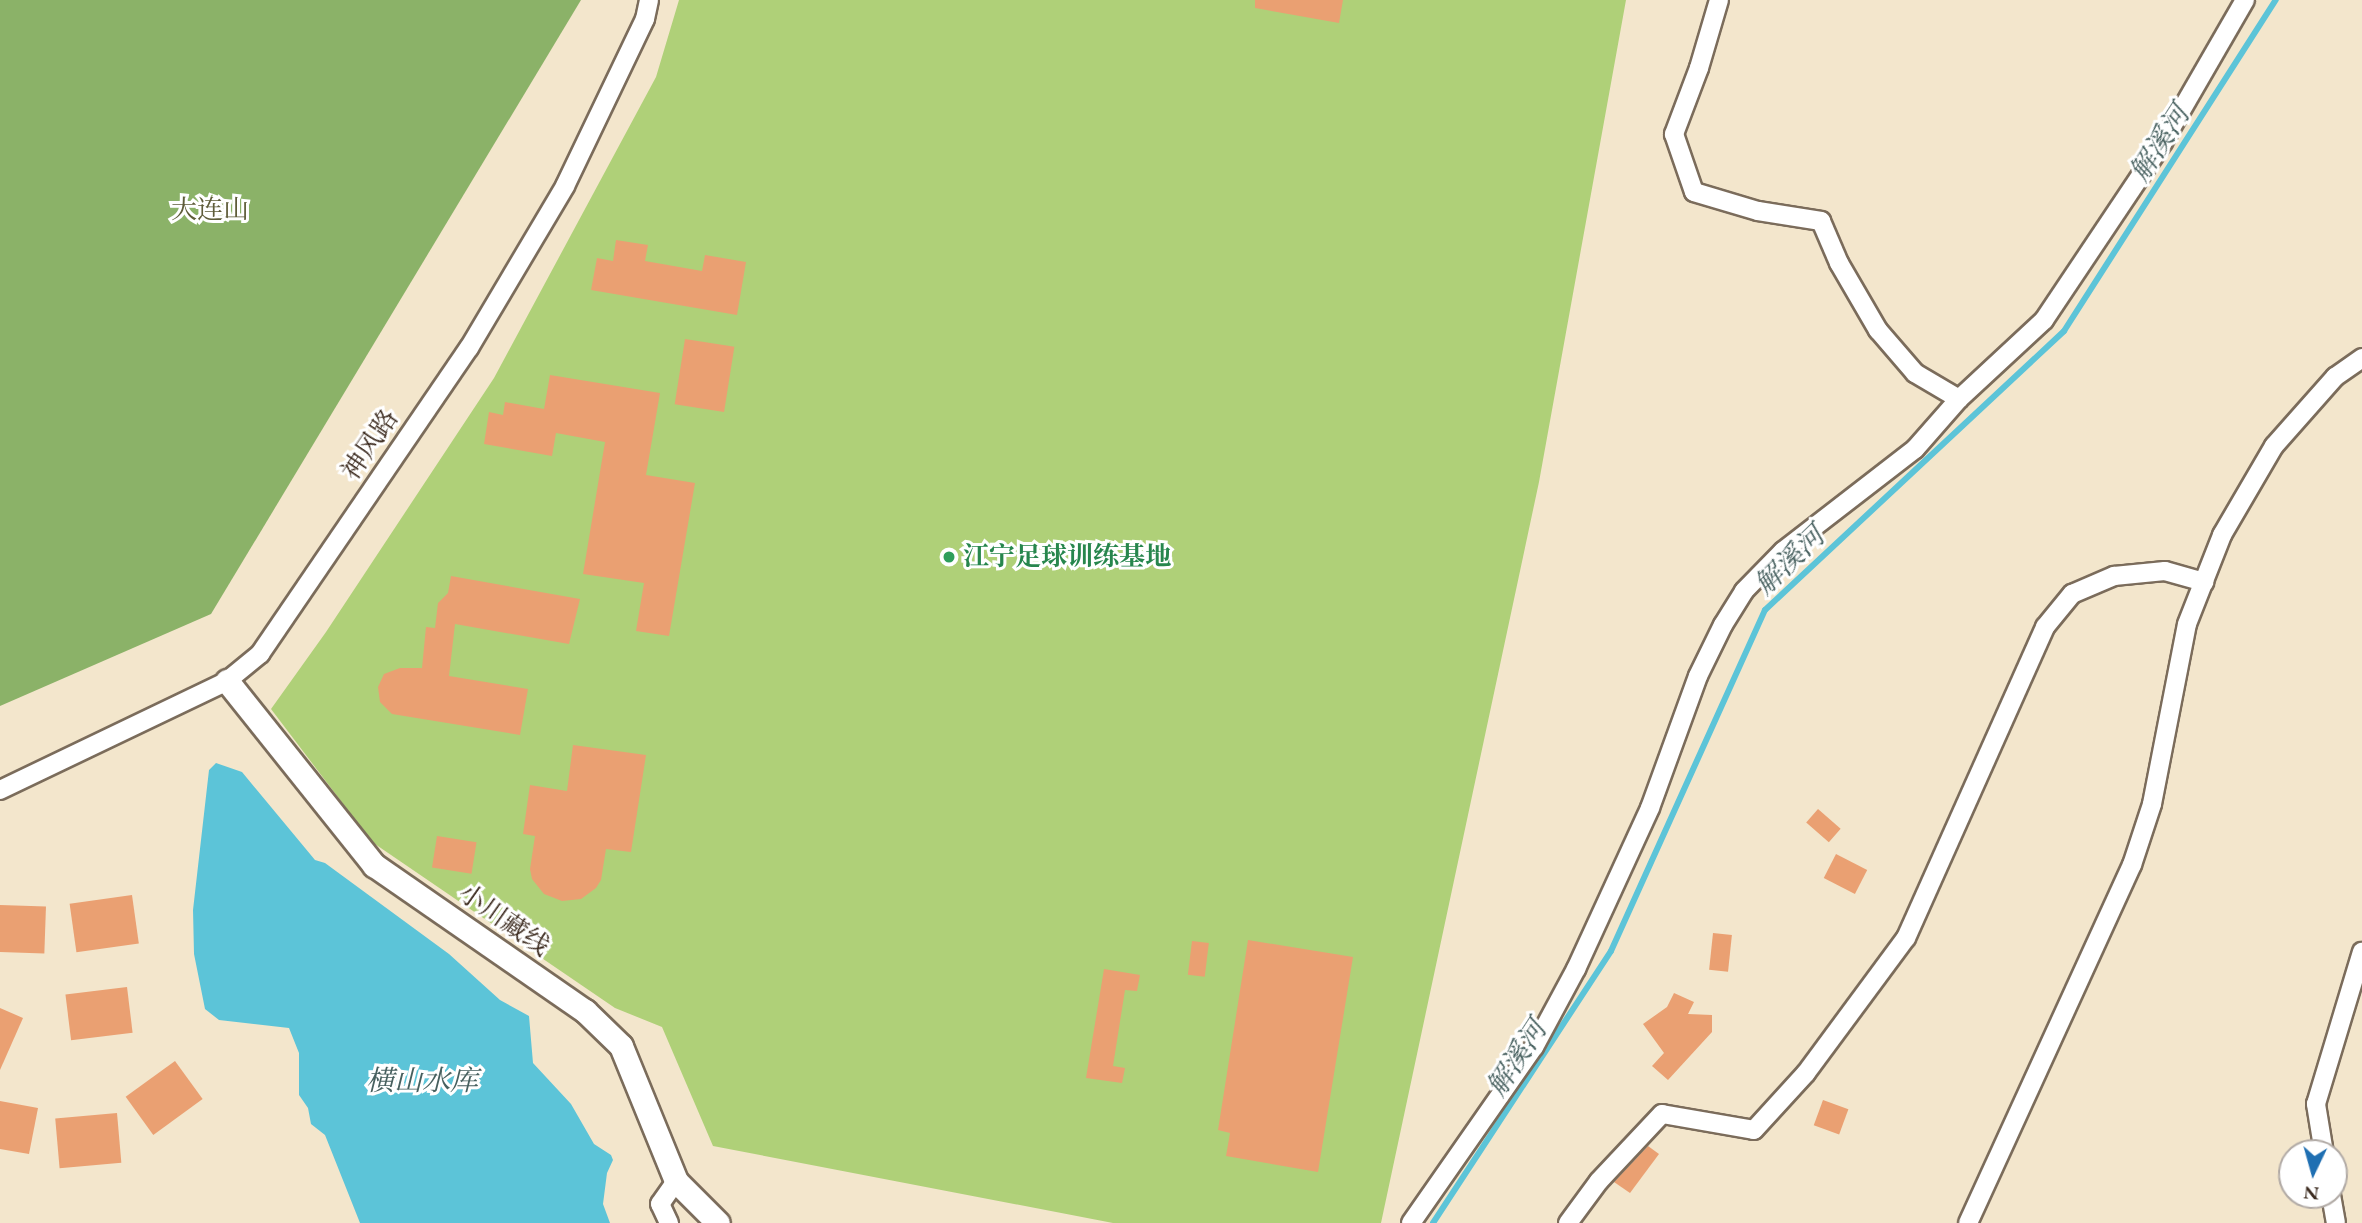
<!DOCTYPE html>
<meta charset="utf-8">
<style>
body{margin:0}
#map{position:relative;width:2362px;height:1223px;overflow:hidden;background:#f3e6cc;font-family:"EB Garamond","Noto Serif SC",serif}
div>[style]{position:absolute}
[style*='--x']{left:calc(var(--x)*1px);top:calc(var(--y)*1px);width:calc(var(--w)*1px);rotate:calc(var(--a)*1deg)}
.green>*{inset:0;background:#afd078}
.forest>*{inset:0;background:#8bb268}
.water>*{inset:0;background:#5cc4d8}
.stream>*{height:6px;margin:-3px;padding:0 3px;transform-origin:3px;border-radius:3px;background:#5cc4d8}
.building>*{inset:0;background:#eaa072;transform-origin:0 0}
.roads{filter:drop-shadow(2px 0 #7b6c5b) drop-shadow(-2px 0 #7b6c5b) drop-shadow(0 2px #7b6c5b) drop-shadow(0 -2px #7b6c5b)}
.minor>*{height:18px;margin:-9px;padding:0 9px;transform-origin:9px;border-radius:9px;background:#fff}
.tertiary>*{height:23px;margin:-11.5px;padding:0 11.5px;transform-origin:11.5px;border-radius:11.5px;background:#fff}
.dots>*{width:19px;height:19px;translate:-50% -50%;box-sizing:border-box;border:4px solid #fff;border-radius:50%}
span{translate:-50% -50%;white-space:nowrap;text-align:center;line-height:1.15;-webkit-text-stroke:6px #fff;paint-order:stroke}
.park-label{font-size:26px;color:#5e5c39}
.street-label{font-size:26px;color:#3b2a1e}
.leisure-label{font-size:26px;color:#27864d;font-weight:700}
.left{translate:0 -50%;text-align:left}
.water-label{font-size:28px;color:#47605f;font-style:italic}
.north{position:absolute;left:2278px;top:1139px;width:70px;height:70px;box-sizing:border-box;background:#fff;border:2px solid #b1aaa5;border-radius:50%;rotate:185deg;font-size:19px;font-weight:700;line-height:28px;text-align:center;color:#3b2a1e}
.north::after{content:'';display:block;margin:auto;width:24px;height:32px;background:#1f6fb2;clip-path:polygon(50% 0,100% 100%,50% 72%,0 100%)}
</style>
<div id="map">
<div class="green">
<div style="clip-path:polygon(679px 0,1626px 0,1539px 482px,1381px 1223px,1113px 1223px,713px 1146px,662px 1027px,615px 1008px,372px 842px,271px 709px,326px 632px,494px 378px,656px 77px)"></div>
</div>
<div class="forest">
<div style="clip-path:polygon(0 0,581px 0,211px 614px,0 706px)"></div>
</div>
<div class="water">
<div style="clip-path:polygon(216px 763px,242px 772px,315px 860px,325px 863px,449px 954px,500px 1000px,529px 1016px,533px 1063px,571px 1104px,594px 1144px,611px 1155px,613px 1160px,607px 1173px,603px 1204px,610px 1223px,360px 1223px,325px 1135px,311px 1124px,308px 1108px,299px 1095px,299px 1053px,289px 1028px,219px 1020px,205px 1009px,194px 954px,193px 910px,209px 770px)"></div>
</div>
<div class="stream">
<div style="--x:1433;--y:1223;--w:325;--a:-56.8"></div>
<div style="--x:1611;--y:951;--w:374;--a:-65.7"></div>
<div style="--x:1765;--y:610;--w:409;--a:-43"></div>
<div style="--x:2064;--y:331;--w:393;--a:-57.4"></div>
</div>
<div class="building">
<div style="clip-path:polygon(1255px 0,1343px 0,1339px 23px,1255px 8px)"></div>
<div style="clip-path:polygon(616px 240px,648px 245px,645px 261px,702px 271px,705px 255px,746px 262px,737px 315px,591px 290px,597px 258px,613px 261px)"></div>
<div style="left:685px;top:339px;width:50px;height:66px;rotate:9deg"></div>
<div style="clip-path:polygon(550px 375px,660px 393px,646px 475px,695px 483px,669px 636px,636px 631px,644px 583px,583px 574px,605px 442px,556px 433px,552px 456px,484px 444px,489px 412px,503px 415px,505px 402px,544px 409px)"></div>
<div style="clip-path:polygon(451px 576px,580px 599px,569px 644px,455px 624px,449px 676px,528px 689px,520px 735px,392px 714px,380px 702px,378px 687px,384px 674px,400px 668px,422px 668px,426px 627px,435px 628px,438px 603px,448px 593px)"></div>
<div style="clip-path:polygon(573px 745px,646px 755px,631px 852px,606px 849px,601px 880px,596px 888px,581px 899px,562px 901px,544px 894px,532px 879px,530px 869px,535px 836px,523px 834px,530px 785px,567px 791px)"></div>
<div style="left:1818px;top:809px;width:30px;height:18px;rotate:41deg"></div>
<div style="left:437px;top:836px;width:40px;height:32px;rotate:9deg"></div>
<div style="left:1836px;top:854px;width:35px;height:27px;rotate:27deg"></div>
<div style="left:132px;top:895px;width:49px;height:63px;rotate:82deg"></div>
<div style="left:0;top:905px;width:46px;height:47px;rotate:2deg"></div>
<div style="left:1713px;top:933px;width:19px;height:37px;rotate:6deg"></div>
<div style="clip-path:polygon(1248px 940px,1353px 957px,1318px 1172px,1226px 1156px,1230px 1133px,1218px 1130px)"></div>
<div style="left:1192px;top:941px;width:17px;height:34px;rotate:7deg"></div>
<div style="clip-path:polygon(1104px 969px,1140px 975px,1137px 991px,1125px 990px,1113px 1066px,1125px 1068px,1122px 1083px,1086px 1078px)"></div>
<div style="left:127px;top:987px;width:46px;height:62px;rotate:83deg"></div>
<div style="clip-path:polygon(1674px 993px,1694px 1002px,1688px 1014px,1712px 1015px,1712px 1032px,1668px 1080px,1652px 1066px,1664px 1053px,1643px 1024px,1667px 1007px)"></div>
<div style="clip-path:polygon(0 1008px,23px 1018px,0 1070px)"></div>
<div style="left:175px;top:1061px;width:47px;height:61px;rotate:54deg"></div>
<div style="left:1823px;top:1100px;width:27px;height:27px;rotate:20deg"></div>
<div style="clip-path:polygon(0 1101px,38px 1108px,29px 1154px,0 1149px)"></div>
<div style="left:117px;top:1113px;width:50px;height:62px;rotate:85deg"></div>
<div style="clip-path:polygon(1648px 1146px,1659px 1154px,1630px 1193px,1614px 1182px)"></div>
</div>
<div class="roads">
<div class="minor">
<div style="--x:1719;--y:0;--w:71;--a:106.4"></div>
<div style="--x:1699;--y:68;--w:71;--a:110.7"></div>
<div style="--x:1674;--y:134;--w:61;--a:71"></div>
<div style="--x:1694;--y:192;--w:67;--a:16.5"></div>
<div style="--x:1758;--y:211;--w:64;--a:9"></div>
<div style="--x:1821;--y:221;--w:46;--a:66.8"></div>
<div style="--x:1839;--y:263;--w:78;--a:59.8"></div>
<div style="--x:1878;--y:330;--w:57;--a:49.3"></div>
<div style="--x:1915;--y:373;--w:51;--a:30.6"></div>
<div style="--x:0;--y:790;--w:252;--a:-25.6"></div>
<div style="--x:227;--y:681;--w:43;--a:-39.3"></div>
<div style="--x:260;--y:654;--w:371;--a:-55.7"></div>
<div style="--x:469;--y:348;--w:188;--a:-59.3"></div>
<div style="--x:565;--y:186;--w:185;--a:-64.4"></div>
<div style="--x:645;--y:19;--w:19;--a:-78"></div>
<div style="--x:2324;--y:1153;--w:50;--a:-99.3"></div>
<div style="--x:2316;--y:1104;--w:159;--a:-73.2"></div>
<div style="--x:2331;--y:1195;--w:28;--a:80"></div>
<div style="--x:669;--y:1223;--w:21;--a:-115"></div>
<div style="--x:660;--y:1204;--w:28;--a:-55"></div>
<div style="--x:1411;--y:1223;--w:215;--a:-55.1"></div>
<div style="--x:1534;--y:1047;--w:89;--a:-61.7"></div>
<div style="--x:1576;--y:969;--w:177;--a:-65.3"></div>
<div style="--x:1650;--y:808;--w:140;--a:-70"></div>
<div style="--x:1698;--y:676;--w:57;--a:-63.9"></div>
<div style="--x:1723;--y:625;--w:40;--a:-58"></div>
<div style="--x:1744;--y:591;--w:56;--a:-45.7"></div>
<div style="--x:1783;--y:551;--w:167;--a:-37.7"></div>
<div style="--x:1915;--y:449;--w:67;--a:-48.7"></div>
<div style="--x:1959;--y:399;--w:116;--a:-42.9"></div>
<div style="--x:2044;--y:320;--w:214;--a:-56.2"></div>
<div style="--x:2163;--y:142;--w:164;--a:-60"></div>
<div style="--x:1568;--y:1223;--w:52;--a:-53.6"></div>
<div style="--x:1599;--y:1181;--w:92;--a:-46.8"></div>
<div style="--x:1662;--y:1114;--w:93;--a:9.9"></div>
<div style="--x:1754;--y:1130;--w:77;--a:-47.6"></div>
<div style="--x:1806;--y:1073;--w:168;--a:-53.5"></div>
<div style="--x:1906;--y:938;--w:341;--a:-65.9"></div>
<div style="--x:2045;--y:627;--w:43;--a:-50.7"></div>
<div style="--x:2072;--y:594;--w:46;--a:-23.2"></div>
<div style="--x:2114;--y:576;--w:51;--a:-5.6"></div>
<div style="--x:2165;--y:571;--w:41;--a:15.8"></div>
<div style="--x:1968;--y:1223;--w:394;--a:-65.4"></div>
<div style="--x:2132;--y:865;--w:64;--a:-71.8"></div>
<div style="--x:2152;--y:804;--w:183;--a:-79"></div>
<div style="--x:2187;--y:624;--w:96;--a:-68.5"></div>
<div style="--x:2222;--y:535;--w:103;--a:-59.7"></div>
<div style="--x:2274;--y:446;--w:92;--a:-48.5"></div>
<div style="--x:2335;--y:377;--w:33;--a:-35"></div>
</div>
<div class="tertiary">
<div style="--x:227;--y:681;--w:236;--a:51.4"></div>
<div style="--x:374;--y:865;--w:257;--a:34.7"></div>
<div style="--x:585;--y:1011;--w:50;--a:44.2"></div>
<div style="--x:621;--y:1046;--w:146;--a:67.8"></div>
<div style="--x:676;--y:1181;--w:59;--a:45"></div>
</div>
</div>
<div class="dots">
<div style="left:949px;top:557px;background:#2e9e5b"></div>
</div>
<div class="park-label">
<span style="left:210px;top:210px">大连山</span>
</div>
<div class="street-label">
<span style="left:370px;top:445px;rotate:-56deg">神风路</span>
<span style="left:504px;top:920px;rotate:35deg">小川藏线</span>
</div>
<div class="leisure-label">
<span class="left" style="left:963px;top:557px">江宁足球训练基地</span>
</div>
<div class="water-label">
<span style="left:2159px;top:143px;rotate:-57deg">解溪河</span>
<span style="left:1789px;top:560px;rotate:-44deg">解溪河</span>
<span style="left:1516px;top:1058px;rotate:-57deg">解溪河</span>
<span style="left:422px;top:1080px">横山水库</span>
</div>
<div class="north">N</div>
</div>
